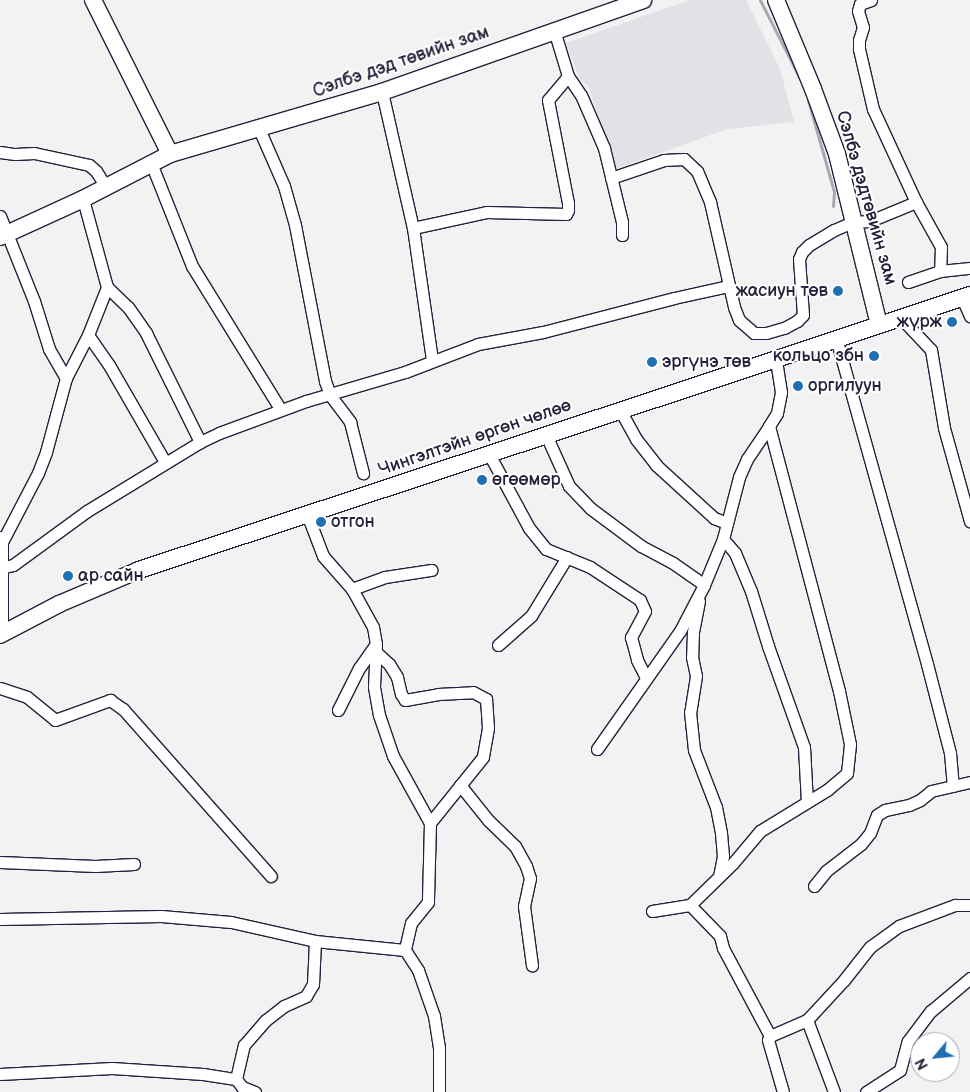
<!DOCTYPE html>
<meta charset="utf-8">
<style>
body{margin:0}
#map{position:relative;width:970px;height:1092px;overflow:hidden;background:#f2f2f3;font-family:"Balsamiq Sans",sans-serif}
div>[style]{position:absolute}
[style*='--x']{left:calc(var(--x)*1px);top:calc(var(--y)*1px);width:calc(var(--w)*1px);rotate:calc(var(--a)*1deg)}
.built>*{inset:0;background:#e2e2e6}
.stream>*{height:3px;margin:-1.5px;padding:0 1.5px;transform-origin:1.5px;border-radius:1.5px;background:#a8a8b2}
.roads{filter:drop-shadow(1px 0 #22223b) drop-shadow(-1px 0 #22223b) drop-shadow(0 1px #22223b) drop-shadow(0 -1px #22223b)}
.street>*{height:11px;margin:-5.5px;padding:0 5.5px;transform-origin:5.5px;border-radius:5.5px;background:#fff}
.secondary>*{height:16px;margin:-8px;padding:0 8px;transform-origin:8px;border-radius:8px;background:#fff}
.dots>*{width:14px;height:14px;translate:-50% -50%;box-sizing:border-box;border:2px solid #fff;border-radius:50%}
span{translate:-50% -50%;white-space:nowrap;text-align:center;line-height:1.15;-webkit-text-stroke:4px #fff;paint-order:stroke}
.street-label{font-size:18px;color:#22223b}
.poi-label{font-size:18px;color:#22223b}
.right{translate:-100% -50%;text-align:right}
.left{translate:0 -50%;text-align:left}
.north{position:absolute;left:910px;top:1032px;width:50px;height:50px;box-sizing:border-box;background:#fff;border:1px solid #a7a7b1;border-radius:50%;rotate:242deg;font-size:14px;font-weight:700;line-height:20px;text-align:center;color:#22223b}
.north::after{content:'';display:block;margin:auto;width:18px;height:22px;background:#1f6fb2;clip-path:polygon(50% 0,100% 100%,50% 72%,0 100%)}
</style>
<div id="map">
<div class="built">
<div style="clip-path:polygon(690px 0,746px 0,780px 69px,794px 122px,727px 129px,616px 169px,588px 86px,580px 80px,566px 43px)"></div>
</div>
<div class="stream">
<div style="--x:760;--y:0;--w:86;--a:63.1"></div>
<div style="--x:808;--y:100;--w:96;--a:74.2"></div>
<div style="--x:834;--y:192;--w:14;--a:94"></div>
</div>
<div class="roads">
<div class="street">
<div style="--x:871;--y:0;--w:12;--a:160"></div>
<div style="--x:860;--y:4;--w:7;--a:106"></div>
<div style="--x:858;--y:11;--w:17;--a:73"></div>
<div style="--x:863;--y:27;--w:14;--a:107"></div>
<div style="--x:859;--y:40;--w:9;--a:90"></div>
<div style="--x:859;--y:49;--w:62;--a:76.9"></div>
<div style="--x:873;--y:109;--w:102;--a:65.2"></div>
<div style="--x:916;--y:202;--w:51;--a:60.9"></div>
<div style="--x:941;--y:247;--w:24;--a:92"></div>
<div style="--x:554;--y:30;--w:48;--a:73.1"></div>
<div style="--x:382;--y:92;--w:139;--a:77.2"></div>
<div style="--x:413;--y:228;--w:133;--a:81.8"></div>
<div style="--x:259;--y:129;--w:62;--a:66.3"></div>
<div style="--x:284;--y:186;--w:41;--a:74.2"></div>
<div style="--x:295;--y:225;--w:159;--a:79.1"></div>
<div style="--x:325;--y:381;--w:15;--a:70"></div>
<div style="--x:330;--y:395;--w:34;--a:53"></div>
<div style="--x:350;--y:422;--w:53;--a:75.7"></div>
<div style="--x:0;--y:152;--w:15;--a:8"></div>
<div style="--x:15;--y:154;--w:19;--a:-3"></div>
<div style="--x:34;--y:153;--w:56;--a:12.3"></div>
<div style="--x:89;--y:165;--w:9;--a:41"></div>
<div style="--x:96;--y:171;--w:19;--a:58"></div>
<div style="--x:151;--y:163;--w:111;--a:68.3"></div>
<div style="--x:192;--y:266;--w:169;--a:58.3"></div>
<div style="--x:611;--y:178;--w:56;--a:-18.8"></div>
<div style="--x:664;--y:160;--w:20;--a:-3"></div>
<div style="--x:684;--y:159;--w:18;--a:43"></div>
<div style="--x:697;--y:171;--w:34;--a:67"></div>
<div style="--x:710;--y:202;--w:108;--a:77.1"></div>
<div style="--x:734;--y:307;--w:14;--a:69"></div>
<div style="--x:739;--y:320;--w:20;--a:41"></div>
<div style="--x:754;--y:333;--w:12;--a:0"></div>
<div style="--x:766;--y:333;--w:19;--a:-16"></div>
<div style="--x:784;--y:328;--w:15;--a:-28"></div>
<div style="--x:797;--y:321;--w:8;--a:-45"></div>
<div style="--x:803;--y:315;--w:56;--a:-94.1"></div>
<div style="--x:799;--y:259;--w:8;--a:-67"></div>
<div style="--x:802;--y:252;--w:10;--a:-45"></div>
<div style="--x:809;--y:245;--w:29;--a:-31"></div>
<div style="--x:834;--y:230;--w:21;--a:-23"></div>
<div style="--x:853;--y:222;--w:17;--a:-3"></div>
<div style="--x:870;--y:221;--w:50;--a:-22.4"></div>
<div style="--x:0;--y:216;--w:92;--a:68.2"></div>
<div style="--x:34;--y:301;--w:50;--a:72.6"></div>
<div style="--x:49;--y:349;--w:34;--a:60"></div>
<div style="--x:413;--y:228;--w:76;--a:-12.2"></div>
<div style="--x:487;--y:212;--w:79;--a:1.5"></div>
<div style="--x:566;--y:214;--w:4;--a:-63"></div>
<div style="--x:568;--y:210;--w:7;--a:-90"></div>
<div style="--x:568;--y:203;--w:105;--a:-101"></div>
<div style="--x:548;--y:100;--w:31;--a:-50"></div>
<div style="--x:568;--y:76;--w:23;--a:56"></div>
<div style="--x:581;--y:95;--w:58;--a:66.5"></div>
<div style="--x:604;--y:148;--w:76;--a:76.3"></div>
<div style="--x:622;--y:222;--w:13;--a:90"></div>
<div style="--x:908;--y:282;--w:34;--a:-19"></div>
<div style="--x:940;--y:271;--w:30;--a:-6"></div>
<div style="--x:107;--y:287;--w:29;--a:44"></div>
<div style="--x:128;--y:307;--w:32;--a:55"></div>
<div style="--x:146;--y:333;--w:122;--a:63.6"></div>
<div style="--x:962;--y:298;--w:20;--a:66"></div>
<div style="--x:901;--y:318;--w:44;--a:46.8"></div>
<div style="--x:931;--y:350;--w:79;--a:80.5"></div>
<div style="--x:944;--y:428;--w:97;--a:74.4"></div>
<div style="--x:88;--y:335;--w:37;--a:55"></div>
<div style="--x:109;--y:365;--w:112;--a:60"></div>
<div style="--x:836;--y:338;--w:338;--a:74.4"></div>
<div style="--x:927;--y:664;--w:92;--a:75.5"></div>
<div style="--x:950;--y:753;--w:33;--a:85"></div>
<div style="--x:620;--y:410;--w:33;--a:61"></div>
<div style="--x:636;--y:439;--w:33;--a:52"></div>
<div style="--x:656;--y:465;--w:79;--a:42.4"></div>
<div style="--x:714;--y:518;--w:14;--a:21"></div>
<div style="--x:546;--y:435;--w:56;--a:65.7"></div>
<div style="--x:569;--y:486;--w:30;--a:46"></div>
<div style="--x:590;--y:508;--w:64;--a:36.7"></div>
<div style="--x:641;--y:546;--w:36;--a:28"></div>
<div style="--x:673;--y:563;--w:38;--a:35"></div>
<div style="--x:489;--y:454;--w:84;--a:61.6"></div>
<div style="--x:529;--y:528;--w:27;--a:51"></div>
<div style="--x:546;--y:549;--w:48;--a:22.2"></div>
<div style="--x:590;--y:567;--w:60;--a:33.4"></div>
<div style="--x:640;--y:600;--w:12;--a:66"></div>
<div style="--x:645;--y:611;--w:30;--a:118"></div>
<div style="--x:631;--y:637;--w:24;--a:75"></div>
<div style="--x:637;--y:660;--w:20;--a:63"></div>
<div style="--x:307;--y:514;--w:45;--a:69.1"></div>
<div style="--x:323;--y:556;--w:44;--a:48.7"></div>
<div style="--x:352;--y:589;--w:43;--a:61.1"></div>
<div style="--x:373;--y:627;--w:17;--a:80"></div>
<div style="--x:376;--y:644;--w:29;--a:125"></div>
<div style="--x:359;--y:668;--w:47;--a:116.6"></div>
<div style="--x:723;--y:539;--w:18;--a:49"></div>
<div style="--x:735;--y:553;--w:41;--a:67.2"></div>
<div style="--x:751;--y:591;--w:58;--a:72.8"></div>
<div style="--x:768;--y:646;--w:107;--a:70.4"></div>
<div style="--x:804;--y:747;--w:55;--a:86.9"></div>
<div style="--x:1;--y:544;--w:80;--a:-62.5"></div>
<div style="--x:38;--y:473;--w:22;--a:-69"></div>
<div style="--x:46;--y:452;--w:77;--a:-74.9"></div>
<div style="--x:66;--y:378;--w:48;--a:-62.9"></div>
<div style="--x:88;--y:335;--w:52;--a:-68.4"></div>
<div style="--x:107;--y:287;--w:91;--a:-105.3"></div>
<div style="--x:0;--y:568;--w:13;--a:-13"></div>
<div style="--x:13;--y:565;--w:92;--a:-36.1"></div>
<div style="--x:87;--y:511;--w:132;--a:-31.4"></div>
<div style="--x:200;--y:442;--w:21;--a:-25"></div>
<div style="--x:219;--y:433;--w:93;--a:-20.2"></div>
<div style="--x:306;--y:401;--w:103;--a:-16.3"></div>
<div style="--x:405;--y:372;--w:78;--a:-21"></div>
<div style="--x:478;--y:344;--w:66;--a:-10.5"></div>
<div style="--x:543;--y:332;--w:135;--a:-14.5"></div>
<div style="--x:674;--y:298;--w:55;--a:-12.5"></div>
<div style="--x:352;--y:589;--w:35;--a:-20"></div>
<div style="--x:385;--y:577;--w:47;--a:-8.7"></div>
<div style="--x:699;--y:601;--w:32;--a:101"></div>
<div style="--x:693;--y:632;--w:25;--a:92"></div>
<div style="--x:692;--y:657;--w:19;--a:78"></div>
<div style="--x:696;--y:676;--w:36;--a:99"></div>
<div style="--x:690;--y:712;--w:38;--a:84"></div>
<div style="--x:694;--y:750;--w:61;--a:68.9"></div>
<div style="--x:716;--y:807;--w:26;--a:79"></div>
<div style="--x:721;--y:833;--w:23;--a:85"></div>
<div style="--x:723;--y:856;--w:20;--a:101"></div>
<div style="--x:376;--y:644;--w:43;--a:92.7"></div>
<div style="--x:374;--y:687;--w:28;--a:80"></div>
<div style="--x:379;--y:715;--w:43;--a:71.1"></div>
<div style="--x:393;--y:756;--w:77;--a:61.1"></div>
<div style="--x:430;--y:823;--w:79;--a:91.5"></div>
<div style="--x:428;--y:902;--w:27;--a:129"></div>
<div style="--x:411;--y:923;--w:28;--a:103"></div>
<div style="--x:405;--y:950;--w:24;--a:57"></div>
<div style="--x:418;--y:970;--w:49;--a:70.8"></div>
<div style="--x:434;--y:1016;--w:32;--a:81"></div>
<div style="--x:439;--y:1048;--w:44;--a:90"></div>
<div style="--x:498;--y:645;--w:44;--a:-41.3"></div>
<div style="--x:531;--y:616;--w:69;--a:-58.6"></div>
<div style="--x:376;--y:652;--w:18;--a:43"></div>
<div style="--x:389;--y:664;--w:15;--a:58"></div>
<div style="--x:397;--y:677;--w:17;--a:77"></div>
<div style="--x:401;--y:694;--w:7;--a:56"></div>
<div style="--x:405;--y:700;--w:34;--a:-10"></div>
<div style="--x:438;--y:694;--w:35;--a:-3"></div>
<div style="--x:473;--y:692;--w:15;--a:28"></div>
<div style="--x:486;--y:699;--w:29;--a:86"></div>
<div style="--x:488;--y:728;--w:29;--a:100"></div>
<div style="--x:483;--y:757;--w:85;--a:128.8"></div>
<div style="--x:0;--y:688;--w:28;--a:18"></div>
<div style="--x:27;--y:697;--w:36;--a:39"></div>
<div style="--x:55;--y:720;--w:59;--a:-20"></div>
<div style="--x:110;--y:700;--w:16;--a:35"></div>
<div style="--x:123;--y:709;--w:223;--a:48.5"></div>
<div style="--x:597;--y:749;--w:144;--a:-54.9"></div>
<div style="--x:680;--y:631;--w:52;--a:-62.4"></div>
<div style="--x:704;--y:585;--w:50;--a:-67.6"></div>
<div style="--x:723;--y:539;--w:64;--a:-75.5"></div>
<div style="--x:739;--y:477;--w:20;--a:-66"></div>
<div style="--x:747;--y:459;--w:40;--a:-56"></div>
<div style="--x:460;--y:785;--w:45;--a:51.3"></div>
<div style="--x:488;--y:820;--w:37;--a:44"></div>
<div style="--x:515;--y:846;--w:23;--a:61"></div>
<div style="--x:526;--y:866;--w:13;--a:72"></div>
<div style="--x:530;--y:878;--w:29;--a:102"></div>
<div style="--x:524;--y:906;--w:60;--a:82.3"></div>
<div style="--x:0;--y:862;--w:95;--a:2.4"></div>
<div style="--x:95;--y:866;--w:39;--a:-3"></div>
<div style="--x:814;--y:886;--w:19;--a:-51"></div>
<div style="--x:826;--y:871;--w:44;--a:-37.6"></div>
<div style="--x:861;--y:844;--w:14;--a:-51"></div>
<div style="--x:870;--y:833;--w:19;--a:-69"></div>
<div style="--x:877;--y:815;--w:9;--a:-32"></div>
<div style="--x:885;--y:810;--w:25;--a:-12"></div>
<div style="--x:909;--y:805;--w:12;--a:-24"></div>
<div style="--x:920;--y:800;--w:14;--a:-39"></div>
<div style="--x:931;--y:791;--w:40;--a:-13"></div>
<div style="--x:690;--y:905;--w:43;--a:45.9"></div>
<div style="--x:720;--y:936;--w:12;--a:76"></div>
<div style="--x:723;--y:948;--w:100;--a:61.9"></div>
<div style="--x:770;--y:1036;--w:40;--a:-23.4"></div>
<div style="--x:807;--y:1020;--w:54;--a:-47.2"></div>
<div style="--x:844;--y:980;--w:42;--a:-51.8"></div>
<div style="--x:870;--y:947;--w:36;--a:-36"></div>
<div style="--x:899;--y:926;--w:60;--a:-20.6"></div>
<div style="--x:955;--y:905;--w:15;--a:0"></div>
<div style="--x:652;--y:911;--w:38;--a:-9"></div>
<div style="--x:690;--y:905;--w:60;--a:-44.3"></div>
<div style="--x:733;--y:863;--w:42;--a:-49.8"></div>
<div style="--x:760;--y:831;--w:79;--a:-31.5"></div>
<div style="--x:827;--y:790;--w:26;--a:-40"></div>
<div style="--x:847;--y:773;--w:29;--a:-84"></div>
<div style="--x:850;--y:744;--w:54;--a:-101.7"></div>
<div style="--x:839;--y:691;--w:274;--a:-104.8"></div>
<div style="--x:769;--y:426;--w:15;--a:-58"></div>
<div style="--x:777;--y:413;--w:21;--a:-79"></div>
<div style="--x:781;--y:392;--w:32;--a:-99"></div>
<div style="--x:0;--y:919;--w:161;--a:-1.1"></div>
<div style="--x:161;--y:916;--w:70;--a:4.9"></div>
<div style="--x:231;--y:922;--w:86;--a:12.7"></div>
<div style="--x:315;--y:941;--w:90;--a:5.7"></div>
<div style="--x:807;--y:1020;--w:77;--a:69.4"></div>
<div style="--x:770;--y:1036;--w:4;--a:117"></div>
<div style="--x:768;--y:1040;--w:54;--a:73.9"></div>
<div style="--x:0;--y:1074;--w:112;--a:-3.1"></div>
<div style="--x:112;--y:1068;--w:91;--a:3.8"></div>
<div style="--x:203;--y:1074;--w:33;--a:9"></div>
<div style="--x:236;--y:1079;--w:35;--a:-77"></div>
<div style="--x:244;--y:1045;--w:33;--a:-49"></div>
<div style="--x:266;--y:1020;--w:23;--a:-38"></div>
<div style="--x:284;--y:1006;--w:24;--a:-24"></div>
<div style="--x:306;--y:996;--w:14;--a:-60"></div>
<div style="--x:313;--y:984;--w:43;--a:-87.3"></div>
<div style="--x:236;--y:1079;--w:10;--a:53"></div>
<div style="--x:242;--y:1087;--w:14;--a:21"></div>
<div style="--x:866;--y:1092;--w:40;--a:-32.9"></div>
<div style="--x:900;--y:1070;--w:30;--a:-75"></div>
<div style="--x:908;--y:1041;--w:38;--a:-53"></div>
<div style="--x:931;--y:1011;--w:51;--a:-40.2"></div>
</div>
<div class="secondary">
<div style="--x:93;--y:0;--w:172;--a:63.4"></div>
<div style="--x:776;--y:0;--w:96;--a:67.4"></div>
<div style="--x:813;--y:89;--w:69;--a:69.7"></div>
<div style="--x:837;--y:154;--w:176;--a:76.2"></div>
<div style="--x:0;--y:237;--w:91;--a:-24.6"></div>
<div style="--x:83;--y:199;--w:98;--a:-27.3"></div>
<div style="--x:170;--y:154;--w:221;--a:-16.3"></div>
<div style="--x:382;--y:92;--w:277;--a:-19.4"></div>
<div style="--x:0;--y:540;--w:81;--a:90"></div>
<div style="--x:0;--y:635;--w:67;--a:-27.7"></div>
<div style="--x:59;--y:604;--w:87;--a:-23"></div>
<div style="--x:139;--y:570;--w:875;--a:-18.31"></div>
</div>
</div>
<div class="dots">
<div style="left:838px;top:291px;background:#1f6fb2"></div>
<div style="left:952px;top:322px;background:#1f6fb2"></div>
<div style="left:874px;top:356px;background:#1f6fb2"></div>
<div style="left:652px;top:362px;background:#1f6fb2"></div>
<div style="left:798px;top:386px;background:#1f6fb2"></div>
<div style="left:482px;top:480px;background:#1f6fb2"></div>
<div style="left:321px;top:522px;background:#1f6fb2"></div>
<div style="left:68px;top:576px;background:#1f6fb2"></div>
</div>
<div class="street-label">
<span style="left:401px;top:62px;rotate:-19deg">Сэлбэ дэд төвийн зам</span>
<span style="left:866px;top:198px;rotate:74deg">Сэлбэ дэдтөвийн зам</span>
<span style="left:475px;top:438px;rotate:-19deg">Чингэлтэйн өргөн чөлөө</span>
</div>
<div class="poi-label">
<span class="right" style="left:828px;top:291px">жасиун төв</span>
<span class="right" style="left:942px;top:322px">жүрж</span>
<span class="right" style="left:864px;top:356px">кольцо збн</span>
<span class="left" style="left:662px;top:362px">эргүнэ төв</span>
<span class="left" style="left:808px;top:386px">оргилуун</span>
<span class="left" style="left:492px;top:480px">өгөөмөр</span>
<span class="left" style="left:331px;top:522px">отгон</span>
<span class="left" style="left:78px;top:576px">ар сайн</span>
</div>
<div class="north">N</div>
</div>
